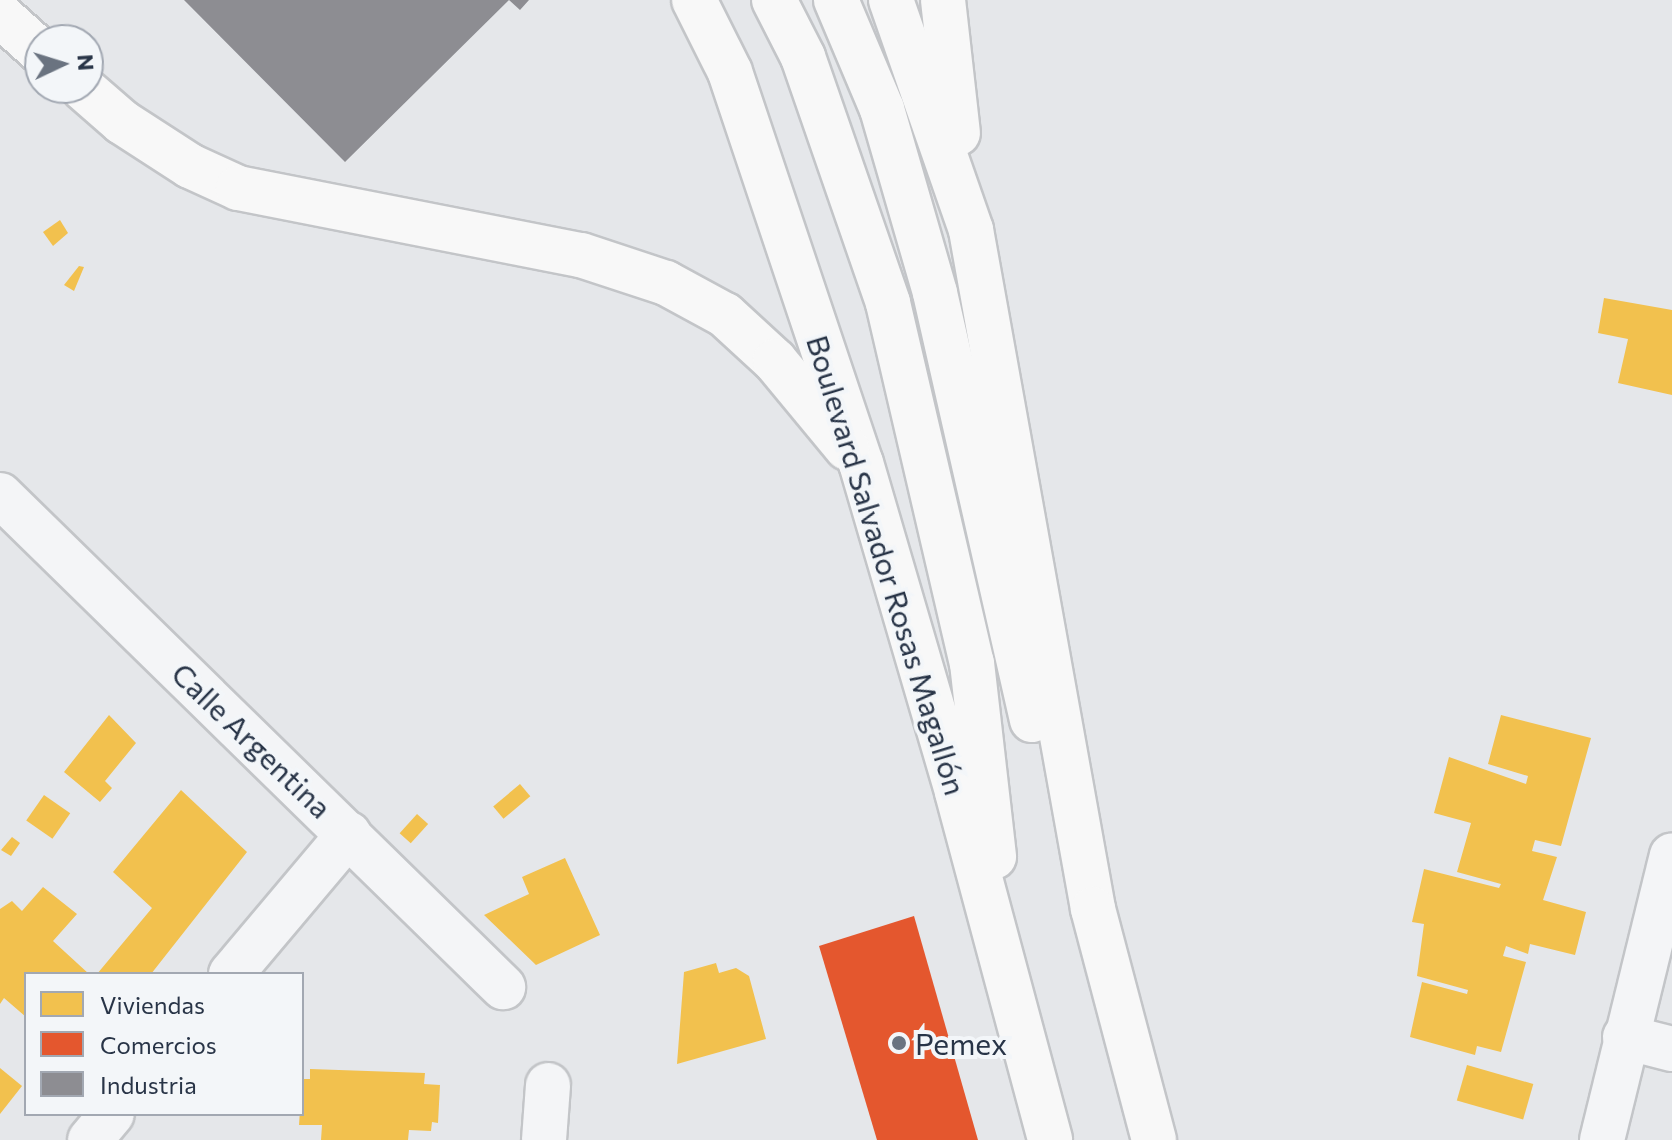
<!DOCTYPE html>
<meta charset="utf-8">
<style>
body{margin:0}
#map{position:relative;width:1672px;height:1140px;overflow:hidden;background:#e5e7ea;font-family:Commissioner,sans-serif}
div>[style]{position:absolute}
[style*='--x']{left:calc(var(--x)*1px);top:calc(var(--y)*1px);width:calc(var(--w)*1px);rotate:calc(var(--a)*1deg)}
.homes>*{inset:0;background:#f2c14e;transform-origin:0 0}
.shops>*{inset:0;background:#e4572e}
.industry>*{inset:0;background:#8d8d92}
.roads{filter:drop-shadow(2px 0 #c3c5c8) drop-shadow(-2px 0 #c3c5c8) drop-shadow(0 2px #c3c5c8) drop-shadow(0 -2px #c3c5c8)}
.minor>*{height:44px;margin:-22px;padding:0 22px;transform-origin:22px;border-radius:22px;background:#f4f5f7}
.highway>*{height:44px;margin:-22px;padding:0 22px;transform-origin:22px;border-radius:22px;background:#f8f8f8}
.dots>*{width:22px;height:22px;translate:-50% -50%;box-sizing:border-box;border:4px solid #f3f6f9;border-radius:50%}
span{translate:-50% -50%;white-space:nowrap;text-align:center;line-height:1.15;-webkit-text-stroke:8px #f3f6f9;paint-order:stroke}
.street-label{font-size:30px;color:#283447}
.poi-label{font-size:30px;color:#283447}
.left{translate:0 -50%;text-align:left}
.legend{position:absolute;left:24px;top:972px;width:280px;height:144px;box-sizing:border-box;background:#f3f6f9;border:2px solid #a2a8b2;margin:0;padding:10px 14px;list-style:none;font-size:24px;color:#283447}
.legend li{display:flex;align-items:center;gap:16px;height:40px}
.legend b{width:40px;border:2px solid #a2a8b2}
.north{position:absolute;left:24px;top:24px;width:80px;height:80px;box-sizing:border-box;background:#f3f6f9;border:2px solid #a2a8b2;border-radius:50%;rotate:86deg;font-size:22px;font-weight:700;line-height:32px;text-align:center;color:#283447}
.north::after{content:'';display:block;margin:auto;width:28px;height:36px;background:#6a7380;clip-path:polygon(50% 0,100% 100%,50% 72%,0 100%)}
</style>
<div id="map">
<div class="homes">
<div style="clip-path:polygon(60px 220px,68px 233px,53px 246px,43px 232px)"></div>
<div style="clip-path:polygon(79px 266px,84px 267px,74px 291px,64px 285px)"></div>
<div style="clip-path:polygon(1604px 298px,1672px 310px,1672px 395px,1618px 383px,1628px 339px,1598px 333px)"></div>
<div style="clip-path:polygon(109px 715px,136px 743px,105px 781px,112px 788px,100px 802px,64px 772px)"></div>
<div style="clip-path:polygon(1501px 715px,1591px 738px,1561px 846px,1535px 840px,1532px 851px,1557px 857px,1543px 900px,1586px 912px,1575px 955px,1530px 944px,1528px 954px,1506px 946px,1503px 956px,1526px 962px,1501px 1052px,1477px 1046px,1475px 1055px,1410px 1037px,1422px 982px,1467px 994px,1468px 990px,1417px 976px,1424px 924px,1412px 922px,1424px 869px,1499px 888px,1501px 884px,1457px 872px,1471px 823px,1434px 813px,1449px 757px,1526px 784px,1528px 776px,1488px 764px)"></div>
<div style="left:520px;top:784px;width:16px;height:35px;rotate:50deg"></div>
<div style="clip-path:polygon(181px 790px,247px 852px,151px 974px,97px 974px,152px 908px,113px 872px)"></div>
<div style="left:44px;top:795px;width:32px;height:31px;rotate:35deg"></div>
<div style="left:417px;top:814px;width:15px;height:26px;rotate:42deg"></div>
<div style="clip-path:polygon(12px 837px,20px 843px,11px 856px,1px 850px)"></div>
<div style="clip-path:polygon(565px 858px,600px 935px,536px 965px,484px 915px,529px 894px,522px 877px)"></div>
<div style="clip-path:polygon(43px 887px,77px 914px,53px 941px,89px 974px,26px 974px,26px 1017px,4px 998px,0 1004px,0 909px,12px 901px,22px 911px)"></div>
<div style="clip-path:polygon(716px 963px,719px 973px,736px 968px,749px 976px,766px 1039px,677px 1064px,684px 972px)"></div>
<div style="left:1467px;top:1065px;width:69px;height:37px;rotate:16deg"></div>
<div style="clip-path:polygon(0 1068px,22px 1086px,0 1114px)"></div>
<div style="clip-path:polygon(310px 1069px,425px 1073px,424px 1084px,440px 1085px,438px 1123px,432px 1122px,431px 1131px,409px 1130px,408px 1140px,321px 1140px,322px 1125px,299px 1125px,302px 1079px,310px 1079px)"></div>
</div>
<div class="shops">
<div style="clip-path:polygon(914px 916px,978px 1140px,877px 1140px,819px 946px)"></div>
</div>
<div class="industry">
<div style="clip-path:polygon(184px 0,529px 0,520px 10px,509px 0,345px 162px)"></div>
</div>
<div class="roads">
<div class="minor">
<div style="--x:0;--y:495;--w:704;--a:44.37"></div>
<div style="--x:231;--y:974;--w:183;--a:-49.9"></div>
<div style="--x:1625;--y:1037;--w:49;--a:14.3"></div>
<div style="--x:90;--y:1140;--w:34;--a:-50"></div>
<div style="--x:544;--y:1140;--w:55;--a:-85.8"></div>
<div style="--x:1602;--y:1140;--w:293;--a:-76.2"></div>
</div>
<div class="highway">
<div style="--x:694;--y:0;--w:80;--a:63.4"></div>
<div style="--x:730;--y:72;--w:412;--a:71.5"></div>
<div style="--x:861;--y:463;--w:343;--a:73.7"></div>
<div style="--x:957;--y:792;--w:360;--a:75"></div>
<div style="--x:774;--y:0;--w:64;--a:63"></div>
<div style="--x:803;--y:57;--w:260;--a:70.9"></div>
<div style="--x:888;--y:303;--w:370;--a:76.9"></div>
<div style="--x:972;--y:663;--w:195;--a:83.5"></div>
<div style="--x:836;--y:0;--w:118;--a:67.1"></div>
<div style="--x:882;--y:109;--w:191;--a:73.9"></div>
<div style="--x:935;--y:293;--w:438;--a:77.2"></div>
<div style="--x:891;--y:0;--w:244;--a:70.8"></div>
<div style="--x:971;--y:230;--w:690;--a:79.81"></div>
<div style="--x:1093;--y:909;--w:239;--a:75.2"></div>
<div style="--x:943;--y:0;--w:134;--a:83.6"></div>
<div style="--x:0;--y:15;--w:54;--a:42"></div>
<div style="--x:83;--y:88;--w:52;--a:41.1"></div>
<div style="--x:122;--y:122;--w:81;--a:32.9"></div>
<div style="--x:190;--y:166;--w:53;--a:24.6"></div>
<div style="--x:238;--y:188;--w:349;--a:11.1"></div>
<div style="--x:581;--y:255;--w:89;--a:18.2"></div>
<div style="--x:666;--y:283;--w:67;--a:28.5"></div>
<div style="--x:725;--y:315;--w:68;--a:42.6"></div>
<div style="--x:775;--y:361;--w:113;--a:50.4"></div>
</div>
</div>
<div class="dots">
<div style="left:899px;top:1043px;background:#6a7380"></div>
</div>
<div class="street-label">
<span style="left:887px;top:565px;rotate:73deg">Boulevard Salvador Rosas Magallón</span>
<span style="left:252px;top:740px;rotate:44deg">Calle Argentina</span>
</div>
<div class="poi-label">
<span class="left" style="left:915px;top:1043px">Pemex</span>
</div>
<ul class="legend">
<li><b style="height:22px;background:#f2c14e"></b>Viviendas</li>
<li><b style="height:22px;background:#e4572e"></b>Comercios</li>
<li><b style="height:22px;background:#8d8d92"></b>Industria</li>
</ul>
<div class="north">N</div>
</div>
